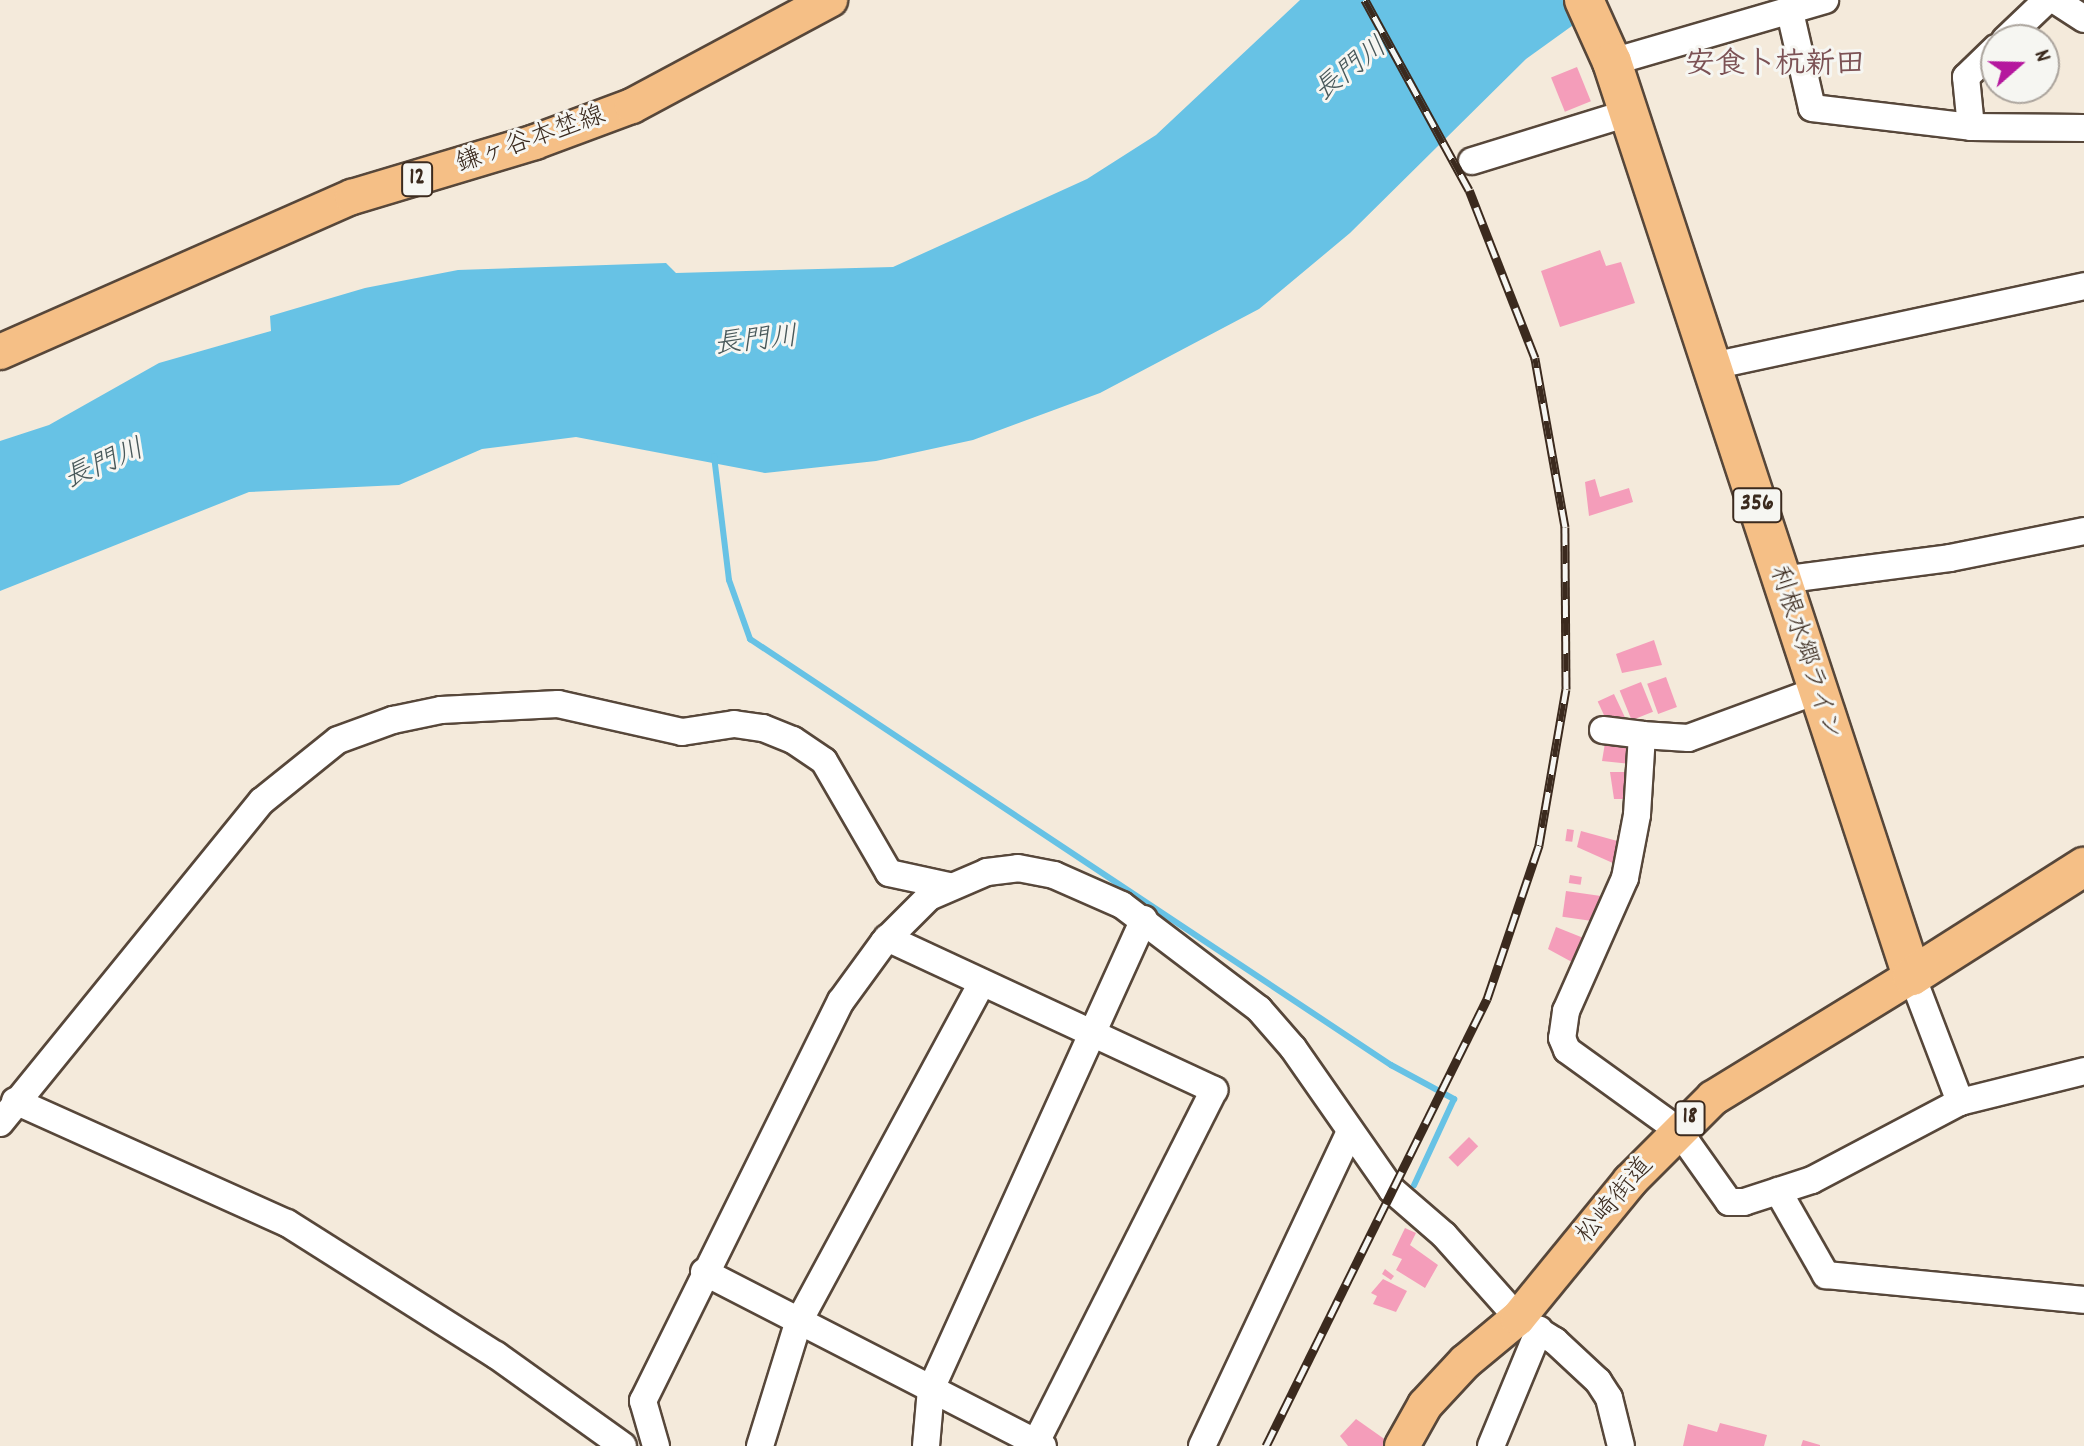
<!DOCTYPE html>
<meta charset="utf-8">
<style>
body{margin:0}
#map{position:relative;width:2084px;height:1446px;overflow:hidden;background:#f4eadb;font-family:Dekko,"Klee One",sans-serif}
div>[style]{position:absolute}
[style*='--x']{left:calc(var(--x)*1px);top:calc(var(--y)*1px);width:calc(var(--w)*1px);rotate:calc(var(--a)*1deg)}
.water>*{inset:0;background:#67c2e5}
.stream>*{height:6px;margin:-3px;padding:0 3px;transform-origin:3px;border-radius:3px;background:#67c2e5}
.building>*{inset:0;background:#f49dba;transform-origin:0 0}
.roads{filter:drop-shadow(2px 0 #57473a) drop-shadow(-2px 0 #57473a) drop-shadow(0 2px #57473a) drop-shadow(0 -2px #57473a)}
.minor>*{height:26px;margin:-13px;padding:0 13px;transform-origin:13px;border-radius:13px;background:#fff}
.major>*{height:34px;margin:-17px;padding:0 17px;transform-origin:17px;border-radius:17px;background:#f5bf86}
.highway>*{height:38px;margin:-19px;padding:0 19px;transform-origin:19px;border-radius:19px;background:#f5bf86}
.rail>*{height:9px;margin-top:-4.5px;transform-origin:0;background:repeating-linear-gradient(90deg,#f6f6f2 0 18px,#3b2a1e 0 36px);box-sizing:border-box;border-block:2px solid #3b2a1e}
span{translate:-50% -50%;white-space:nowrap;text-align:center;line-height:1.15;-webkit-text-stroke:6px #f6f6f2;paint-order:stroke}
.shield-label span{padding:2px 6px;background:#f6f6f2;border:2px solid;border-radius:6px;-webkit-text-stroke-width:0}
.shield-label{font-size:24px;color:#3b2a1e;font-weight:700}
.street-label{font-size:26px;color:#3b2a1e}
.water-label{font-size:28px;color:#48585a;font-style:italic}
.quarter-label{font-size:30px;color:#7c5255;font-weight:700}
.north{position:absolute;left:1980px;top:24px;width:80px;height:80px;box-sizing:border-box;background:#f6f6f2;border:2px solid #aba49d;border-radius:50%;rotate:70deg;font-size:22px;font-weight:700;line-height:32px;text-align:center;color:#3b2a1e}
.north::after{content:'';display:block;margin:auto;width:28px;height:36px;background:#b5179e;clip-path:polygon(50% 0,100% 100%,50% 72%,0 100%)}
</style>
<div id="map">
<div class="water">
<div style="clip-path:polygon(1300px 0,1608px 0,1526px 59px,1350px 233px,1259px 309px,1100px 393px,973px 440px,876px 461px,765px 473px,576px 437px,482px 449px,399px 485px,249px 492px,0 591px,0 441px,49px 425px,159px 363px,271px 331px,270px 316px,365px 288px,458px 270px,666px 263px,676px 273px,893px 267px,1087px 179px,1156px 135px)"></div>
</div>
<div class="stream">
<div style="--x:714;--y:456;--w:125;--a:83.1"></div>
<div style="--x:729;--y:580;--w:63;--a:70.4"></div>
<div style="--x:750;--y:639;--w:770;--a:33.61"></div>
<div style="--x:1391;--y:1065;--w:72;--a:28.4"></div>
<div style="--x:1454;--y:1099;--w:95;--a:114.9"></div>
</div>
<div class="building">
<div style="left:1577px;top:67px;width:37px;height:28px;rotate:68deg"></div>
<div style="clip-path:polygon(1600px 250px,1606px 266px,1621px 262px,1635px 303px,1560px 327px,1541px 271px)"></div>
<div style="clip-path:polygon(1595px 479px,1600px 497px,1629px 488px,1633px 502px,1589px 516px,1585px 482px)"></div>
<div style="clip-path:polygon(1654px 640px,1662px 665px,1622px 673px,1616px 654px)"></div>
<div style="left:1666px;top:677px;width:32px;height:20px;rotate:70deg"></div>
<div style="left:1641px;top:682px;width:32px;height:23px;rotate:68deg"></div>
<div style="left:1614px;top:694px;width:26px;height:18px;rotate:65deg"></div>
<div style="clip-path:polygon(1606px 737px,1633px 745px,1631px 764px,1602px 761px)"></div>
<div style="clip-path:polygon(1610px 772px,1631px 772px,1630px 799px,1614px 799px)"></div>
<div style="left:1567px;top:829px;width:7px;height:12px;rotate:8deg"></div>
<div style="clip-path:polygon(1581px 831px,1621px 842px,1615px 864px,1577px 847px)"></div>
<div style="left:1570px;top:875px;width:12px;height:8px;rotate:9deg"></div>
<div style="left:1566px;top:891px;width:37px;height:26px;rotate:8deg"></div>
<div style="clip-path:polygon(1556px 927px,1591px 941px,1581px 967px,1548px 949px)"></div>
<div style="left:1469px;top:1137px;width:13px;height:29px;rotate:45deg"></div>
<div style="clip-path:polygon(1405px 1228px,1416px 1233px,1410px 1245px,1438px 1265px,1425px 1288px,1396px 1270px,1402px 1259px,1392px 1255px)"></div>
<div style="clip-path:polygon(1385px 1269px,1394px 1276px,1391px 1280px,1382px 1274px)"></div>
<div style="clip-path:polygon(1383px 1279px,1407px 1291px,1396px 1312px,1373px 1304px,1377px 1296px,1371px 1293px)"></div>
<div style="clip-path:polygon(1356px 1419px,1390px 1443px,1388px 1446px,1348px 1446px,1340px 1436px)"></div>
<div style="clip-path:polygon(1720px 1423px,1767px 1435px,1764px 1446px,1683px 1446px,1688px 1424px,1717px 1432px)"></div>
<div style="clip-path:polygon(1803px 1440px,1820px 1445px,1820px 1446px,1801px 1446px)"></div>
</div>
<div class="roads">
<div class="minor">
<div style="--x:2055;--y:0;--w:35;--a:33"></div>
<div style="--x:1790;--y:12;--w:98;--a:77.1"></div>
<div style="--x:1812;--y:108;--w:160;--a:6.8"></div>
<div style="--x:1971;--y:127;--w:113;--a:0.5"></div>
<div style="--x:2005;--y:40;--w:58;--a:-43.6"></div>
<div style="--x:1612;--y:62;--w:222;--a:-16.2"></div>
<div style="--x:1971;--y:127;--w:50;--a:-95.7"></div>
<div style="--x:1966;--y:77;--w:42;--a:-44"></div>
<div style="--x:1472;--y:161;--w:163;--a:-17.1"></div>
<div style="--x:1712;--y:366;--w:381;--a:-12.1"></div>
<div style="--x:1781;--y:580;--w:170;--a:-7.4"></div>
<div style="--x:1950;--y:558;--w:137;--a:-11.4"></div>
<div style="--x:1816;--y:691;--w:136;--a:159.8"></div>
<div style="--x:1688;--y:738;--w:46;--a:-176.3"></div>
<div style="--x:1642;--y:735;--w:80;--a:93.6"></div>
<div style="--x:1637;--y:815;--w:64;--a:100.8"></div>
<div style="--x:1625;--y:878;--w:145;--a:113.9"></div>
<div style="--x:1566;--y:1011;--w:27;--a:98"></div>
<div style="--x:1562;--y:1038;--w:13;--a:67"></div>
<div style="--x:1567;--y:1050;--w:137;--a:35.8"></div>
<div style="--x:1678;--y:1130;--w:88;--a:54.7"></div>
<div style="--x:1729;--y:1202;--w:15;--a:0"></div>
<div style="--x:1744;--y:1202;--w:71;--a:-17.9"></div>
<div style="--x:1812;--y:1180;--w:167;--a:-27.8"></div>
<div style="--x:1960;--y:1102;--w:128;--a:-14"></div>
<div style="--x:1603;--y:730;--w:39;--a:7"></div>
<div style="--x:887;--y:938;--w:361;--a:24.9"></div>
<div style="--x:1214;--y:1090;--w:399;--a:116.8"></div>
<div style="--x:1912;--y:976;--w:135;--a:69.1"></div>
<div style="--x:15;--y:1101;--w:298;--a:24.2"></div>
<div style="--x:287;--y:1223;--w:247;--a:32.3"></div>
<div style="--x:496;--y:1355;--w:156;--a:35.6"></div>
<div style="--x:0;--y:1123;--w:415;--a:-50.9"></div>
<div style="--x:262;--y:801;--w:97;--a:-38.8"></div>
<div style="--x:338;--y:740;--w:59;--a:-20"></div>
<div style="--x:393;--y:720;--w:49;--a:-11.8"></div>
<div style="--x:441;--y:710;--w:117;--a:-2.9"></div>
<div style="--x:558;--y:704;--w:127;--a:12.7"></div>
<div style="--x:682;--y:732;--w:53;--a:-8.7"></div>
<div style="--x:734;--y:724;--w:29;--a:8"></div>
<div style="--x:763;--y:728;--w:32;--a:22"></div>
<div style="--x:793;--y:740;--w:37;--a:34"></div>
<div style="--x:824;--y:761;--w:129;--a:59.9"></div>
<div style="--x:889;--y:873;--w:61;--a:12.2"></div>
<div style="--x:1778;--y:1191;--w:97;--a:60.3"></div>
<div style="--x:1826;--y:1275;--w:259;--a:5.5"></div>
<div style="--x:704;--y:1272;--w:381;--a:27.2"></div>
<div style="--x:656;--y:1446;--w:47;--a:-106.1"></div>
<div style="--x:643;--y:1401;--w:446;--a:-63.7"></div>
<div style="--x:841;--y:1001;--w:73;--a:-53.9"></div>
<div style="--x:884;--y:942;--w:64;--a:-45"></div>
<div style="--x:929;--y:897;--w:63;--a:-23.3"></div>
<div style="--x:987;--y:872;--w:31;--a:-7"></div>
<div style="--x:1018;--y:868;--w:37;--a:11"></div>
<div style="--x:1054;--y:875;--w:74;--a:23.8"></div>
<div style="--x:1122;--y:905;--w:172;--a:37.2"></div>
<div style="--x:1259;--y:1009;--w:52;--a:48.9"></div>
<div style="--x:1293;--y:1048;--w:173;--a:55.1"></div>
<div style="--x:1392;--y:1190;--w:69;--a:40.9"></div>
<div style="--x:1444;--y:1235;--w:111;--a:48.3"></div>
<div style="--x:1518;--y:1318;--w:44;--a:31.9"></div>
<div style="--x:1555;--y:1341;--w:59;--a:42.9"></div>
<div style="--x:1598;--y:1381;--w:20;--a:57"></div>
<div style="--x:1609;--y:1398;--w:49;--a:76"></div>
<div style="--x:760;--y:1446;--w:129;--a:-72.8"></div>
<div style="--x:798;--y:1323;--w:387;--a:-61.6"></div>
<div style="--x:926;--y:1446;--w:57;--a:-85"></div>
<div style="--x:931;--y:1389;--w:516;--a:-65.62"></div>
<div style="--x:1202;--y:1446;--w:346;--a:-64.8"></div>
<div style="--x:1491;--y:1446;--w:126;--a:-67.5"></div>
</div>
<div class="major">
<div style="--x:0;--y:352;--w:385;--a:-23.8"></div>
<div style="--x:352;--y:197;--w:191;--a:-16.7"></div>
<div style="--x:535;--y:142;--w:103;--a:-20.4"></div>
<div style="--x:632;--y:106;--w:225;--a:-28.2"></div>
<div style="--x:1402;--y:1446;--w:47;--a:-60.7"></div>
<div style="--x:1425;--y:1405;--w:59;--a:-47.1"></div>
<div style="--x:1465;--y:1362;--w:69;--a:-39.7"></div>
<div style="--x:1518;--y:1318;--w:177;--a:-50.7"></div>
<div style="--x:1630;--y:1181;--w:117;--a:-45"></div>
<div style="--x:1713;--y:1098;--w:233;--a:-31.5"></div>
</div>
<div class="highway">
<div style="--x:1584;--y:0;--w:68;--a:65.7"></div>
<div style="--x:1612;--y:62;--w:962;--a:71.83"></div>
<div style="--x:1912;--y:976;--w:204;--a:-32.4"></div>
</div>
</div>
<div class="rail">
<div style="--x:1266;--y:1446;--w:499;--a:-63.7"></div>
<div style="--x:1487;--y:999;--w:163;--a:-71.3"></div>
<div style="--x:1539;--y:845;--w:158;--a:-80.2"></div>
<div style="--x:1566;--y:689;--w:162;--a:-90.4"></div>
<div style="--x:1565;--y:527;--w:172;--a:-100.1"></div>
<div style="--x:1535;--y:358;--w:180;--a:-111.4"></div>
<div style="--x:1469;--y:190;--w:217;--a:-118.7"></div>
</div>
<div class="shield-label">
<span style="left:417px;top:179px">12</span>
<span style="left:1757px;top:505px">356</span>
<span style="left:1690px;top:1118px">18</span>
</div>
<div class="street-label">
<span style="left:531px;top:141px;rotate:-19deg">鎌ヶ谷本埜線</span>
<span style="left:1804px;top:653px;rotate:72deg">利根水郷ライン</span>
<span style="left:1616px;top:1201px;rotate:-50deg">松崎街道</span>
</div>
<div class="water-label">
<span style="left:1352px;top:71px;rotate:-38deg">長門川</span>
<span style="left:756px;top:343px;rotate:-6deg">長門川</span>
<span style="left:105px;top:466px;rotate:-23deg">長門川</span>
</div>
<div class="quarter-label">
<span style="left:1775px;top:67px">安食卜杭新田</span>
</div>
<div class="north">N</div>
</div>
